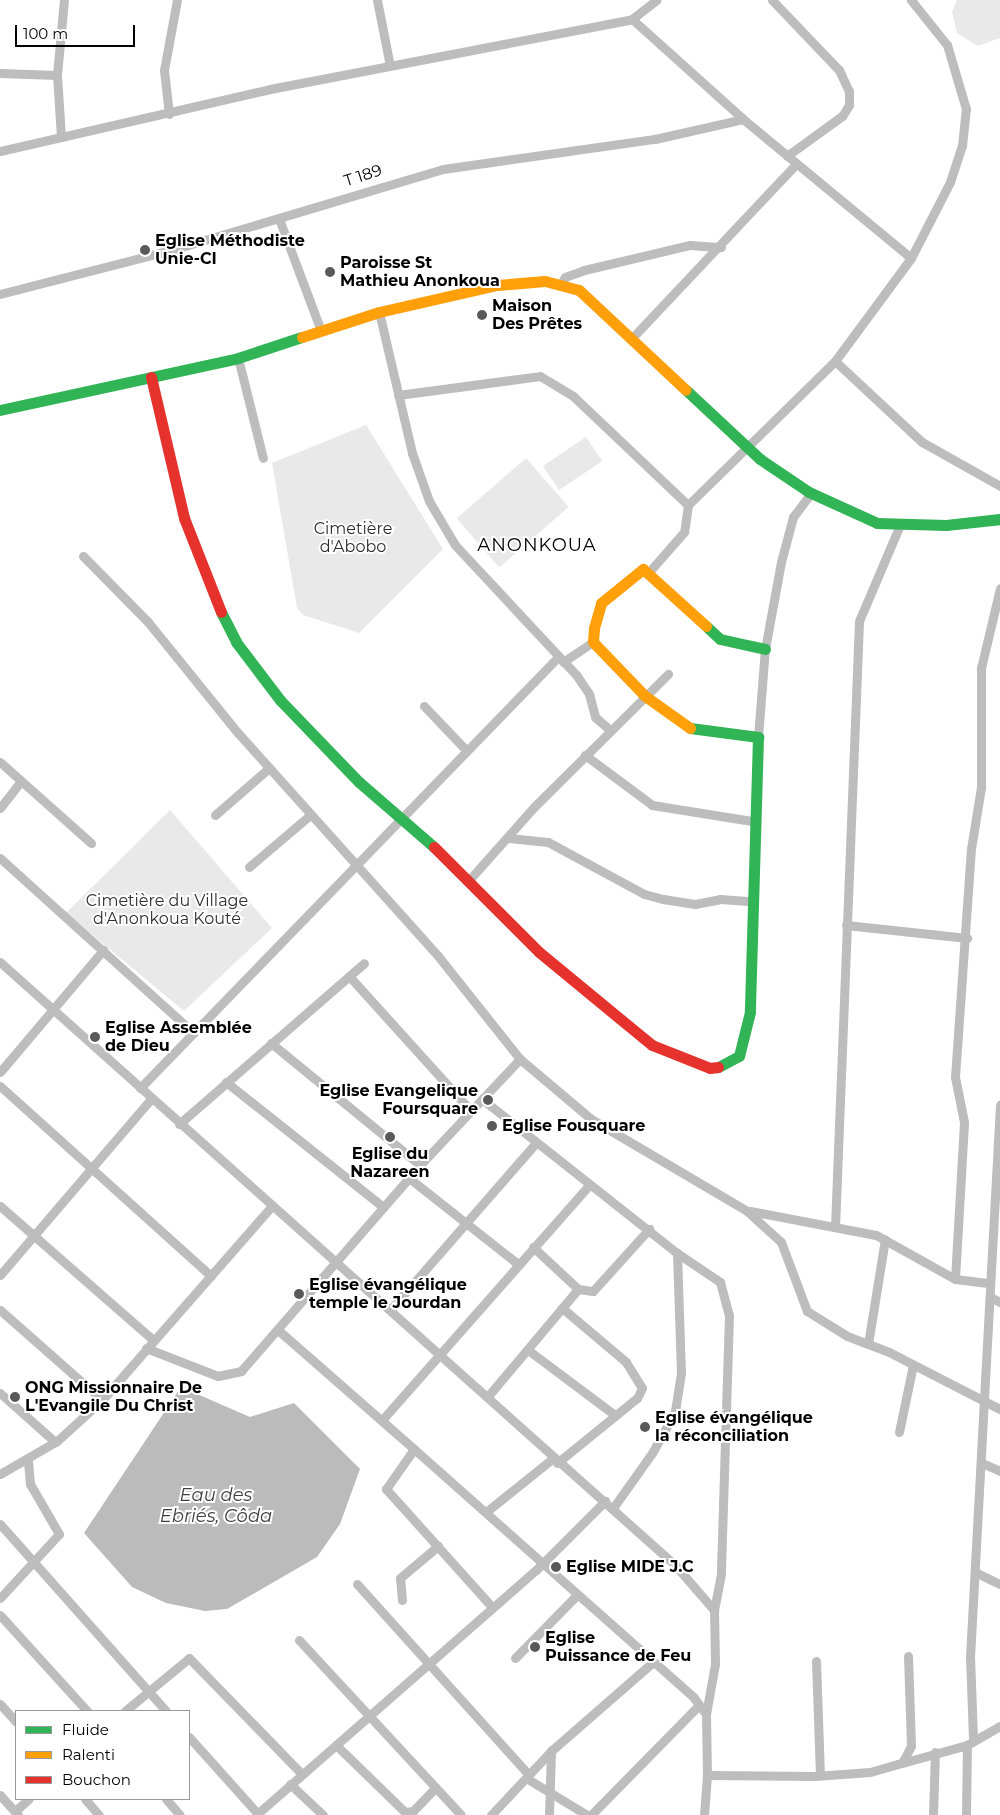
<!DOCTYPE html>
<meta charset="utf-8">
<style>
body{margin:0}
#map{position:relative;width:1000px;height:1815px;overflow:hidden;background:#fff;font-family:Montserrat,sans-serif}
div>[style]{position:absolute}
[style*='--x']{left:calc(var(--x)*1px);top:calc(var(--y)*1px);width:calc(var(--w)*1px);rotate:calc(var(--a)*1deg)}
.green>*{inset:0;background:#e9e9e9;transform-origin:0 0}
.water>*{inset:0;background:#bbb}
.street>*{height:9px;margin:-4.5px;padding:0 4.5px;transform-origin:4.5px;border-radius:4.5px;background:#bdbdbd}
.fast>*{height:11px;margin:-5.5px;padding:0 5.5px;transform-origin:5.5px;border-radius:5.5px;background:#30b455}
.slow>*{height:11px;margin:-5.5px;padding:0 5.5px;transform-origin:5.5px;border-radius:5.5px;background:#ff9f0a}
.jam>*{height:11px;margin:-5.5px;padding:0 5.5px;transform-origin:5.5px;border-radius:5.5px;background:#e5322d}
.dots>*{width:14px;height:14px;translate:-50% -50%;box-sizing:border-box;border:2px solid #fff;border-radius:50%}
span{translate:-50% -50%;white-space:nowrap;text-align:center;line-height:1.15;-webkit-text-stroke:4px #fff;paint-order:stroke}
.street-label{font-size:16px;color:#000}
.poi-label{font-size:16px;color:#000;font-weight:700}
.left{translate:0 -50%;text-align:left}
.right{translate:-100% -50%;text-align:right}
.park-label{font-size:16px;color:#2e2e2e}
.neighbourhood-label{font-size:18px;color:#000;letter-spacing:1px}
.water-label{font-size:18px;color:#3f3f3f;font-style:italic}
.legend{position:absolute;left:15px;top:1710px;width:175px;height:90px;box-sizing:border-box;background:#fff;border:1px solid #999;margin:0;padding:6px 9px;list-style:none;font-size:15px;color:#000}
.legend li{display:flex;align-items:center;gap:10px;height:25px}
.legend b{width:25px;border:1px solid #999}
.scale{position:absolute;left:15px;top:25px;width:120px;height:22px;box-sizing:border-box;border:2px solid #000;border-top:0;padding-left:6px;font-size:15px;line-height:18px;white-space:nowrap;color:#000;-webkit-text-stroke:4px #fff;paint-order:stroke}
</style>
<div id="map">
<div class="green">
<div style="clip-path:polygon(957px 0,1000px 0,1000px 38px,978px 46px,957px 33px,952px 12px)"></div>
<div style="clip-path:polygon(366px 425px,443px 549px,359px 633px,303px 615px,297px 608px,272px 463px)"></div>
<div style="left:586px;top:437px;width:29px;height:52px;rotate:56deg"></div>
<div style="left:526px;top:458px;width:65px;height:92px;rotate:49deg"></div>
<div style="clip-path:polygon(170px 810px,272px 928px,184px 1011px,66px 913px)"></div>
</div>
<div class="water">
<div style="clip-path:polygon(181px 1387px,250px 1417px,294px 1403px,360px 1469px,340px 1524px,317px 1557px,227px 1609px,205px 1611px,166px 1603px,132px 1587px,84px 1533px)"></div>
</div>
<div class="street">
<div style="--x:377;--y:0;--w:67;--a:78.9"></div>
<div style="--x:772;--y:0;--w:97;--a:46.3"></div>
<div style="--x:839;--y:70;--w:23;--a:65"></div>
<div style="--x:849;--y:91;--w:14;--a:90"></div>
<div style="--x:849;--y:105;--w:13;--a:122"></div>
<div style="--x:842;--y:116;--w:68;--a:144"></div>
<div style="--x:632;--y:19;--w:149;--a:42"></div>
<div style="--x:743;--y:119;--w:218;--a:39.6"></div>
<div style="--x:911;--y:258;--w:128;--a:126.4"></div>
<div style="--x:835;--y:361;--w:206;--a:135.6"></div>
<div style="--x:688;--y:505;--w:27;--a:98"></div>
<div style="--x:684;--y:532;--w:53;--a:131.2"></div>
<div style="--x:0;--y:73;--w:57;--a:2"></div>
<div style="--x:169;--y:114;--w:44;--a:-96.5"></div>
<div style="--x:164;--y:70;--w:71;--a:-79.5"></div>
<div style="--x:61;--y:137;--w:62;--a:-93.7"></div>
<div style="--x:57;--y:75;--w:75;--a:-84.7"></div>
<div style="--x:0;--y:151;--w:277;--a:-12.9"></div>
<div style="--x:270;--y:89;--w:369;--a:-10.9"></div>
<div style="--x:632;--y:19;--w:31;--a:-38"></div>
<div style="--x:279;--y:219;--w:116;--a:69.4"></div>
<div style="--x:911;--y:258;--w:85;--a:-62.8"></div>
<div style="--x:950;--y:182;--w:38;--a:-72"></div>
<div style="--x:962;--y:146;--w:37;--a:-84"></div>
<div style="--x:966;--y:109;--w:67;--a:-106.5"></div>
<div style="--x:947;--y:45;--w:58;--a:-128.7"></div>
<div style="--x:561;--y:284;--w:8;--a:-60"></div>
<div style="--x:565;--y:277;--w:20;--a:-20"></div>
<div style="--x:584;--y:270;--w:109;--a:-13.3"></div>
<div style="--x:690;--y:245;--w:31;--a:4"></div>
<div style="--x:0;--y:294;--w:173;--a:-14.4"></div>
<div style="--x:168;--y:251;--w:287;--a:-16.6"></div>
<div style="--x:443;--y:169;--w:214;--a:-8.1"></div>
<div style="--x:655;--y:139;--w:90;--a:-12.8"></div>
<div style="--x:379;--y:312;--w:145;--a:76.8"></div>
<div style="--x:412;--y:453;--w:51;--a:70.5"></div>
<div style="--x:429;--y:501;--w:51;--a:59.4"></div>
<div style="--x:455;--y:545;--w:179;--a:47"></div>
<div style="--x:577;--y:676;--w:22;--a:56"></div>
<div style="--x:589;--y:694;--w:24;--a:75"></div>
<div style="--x:595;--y:717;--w:20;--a:41"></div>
<div style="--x:633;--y:337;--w:238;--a:-46.7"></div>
<div style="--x:238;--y:358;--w:103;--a:76"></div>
<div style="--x:835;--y:361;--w:119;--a:43"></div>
<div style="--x:922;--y:442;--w:90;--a:29.4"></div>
<div style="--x:398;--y:395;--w:143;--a:-7.6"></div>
<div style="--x:540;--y:376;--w:39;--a:31"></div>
<div style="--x:573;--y:396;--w:158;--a:43.5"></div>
<div style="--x:83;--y:556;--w:93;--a:45.4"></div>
<div style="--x:148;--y:622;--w:143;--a:51"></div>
<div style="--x:238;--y:733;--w:300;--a:48.1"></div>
<div style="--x:438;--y:956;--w:132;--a:51.5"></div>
<div style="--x:520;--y:1059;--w:93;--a:40.2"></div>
<div style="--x:591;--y:1119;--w:181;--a:30.5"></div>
<div style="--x:747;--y:1211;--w:46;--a:42.4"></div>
<div style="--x:781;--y:1242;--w:74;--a:69.4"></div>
<div style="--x:807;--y:1311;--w:47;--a:32"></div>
<div style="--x:847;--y:1336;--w:45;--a:20.9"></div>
<div style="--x:889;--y:1352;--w:125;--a:27.2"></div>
<div style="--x:563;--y:662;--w:36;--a:-34"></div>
<div style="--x:424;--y:706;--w:62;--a:46.3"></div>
<div style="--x:758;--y:737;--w:88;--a:-85.5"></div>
<div style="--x:765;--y:649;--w:88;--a:-79.6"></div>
<div style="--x:781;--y:562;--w:47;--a:-75.1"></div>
<div style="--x:793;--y:517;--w:30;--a:-53"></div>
<div style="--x:585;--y:755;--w:84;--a:36.7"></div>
<div style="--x:652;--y:805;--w:101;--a:9.1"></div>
<div style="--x:0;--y:762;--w:122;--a:41.7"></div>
<div style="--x:0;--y:808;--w:33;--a:-52"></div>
<div style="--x:215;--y:815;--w:72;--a:-41"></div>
<div style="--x:509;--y:838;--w:39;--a:6"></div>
<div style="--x:548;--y:842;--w:109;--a:28.4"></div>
<div style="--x:644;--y:894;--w:20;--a:15"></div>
<div style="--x:663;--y:899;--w:32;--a:9"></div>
<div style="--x:695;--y:904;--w:25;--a:-11"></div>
<div style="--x:720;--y:899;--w:31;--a:4"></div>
<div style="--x:0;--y:858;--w:261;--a:42.1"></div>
<div style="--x:249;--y:867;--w:80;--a:-40.4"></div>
<div style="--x:470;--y:879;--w:96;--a:-48.4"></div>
<div style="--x:534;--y:807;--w:189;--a:-44.8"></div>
<div style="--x:846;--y:925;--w:122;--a:6.1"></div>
<div style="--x:0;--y:962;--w:905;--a:41.78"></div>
<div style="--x:675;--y:1565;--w:60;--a:49.1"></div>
<div style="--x:714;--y:1610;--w:54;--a:88.9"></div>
<div style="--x:715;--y:1664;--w:51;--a:100.2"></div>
<div style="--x:349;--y:976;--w:182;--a:47.9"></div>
<div style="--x:271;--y:1043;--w:193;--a:39.3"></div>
<div style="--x:0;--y:1072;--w:160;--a:-49.8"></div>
<div style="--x:226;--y:1082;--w:201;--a:38.5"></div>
<div style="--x:0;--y:1086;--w:284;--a:42"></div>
<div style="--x:140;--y:1088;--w:600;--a:-45.88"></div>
<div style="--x:482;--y:1099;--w:248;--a:38.3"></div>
<div style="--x:677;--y:1253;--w:120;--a:88.1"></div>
<div style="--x:681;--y:1373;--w:39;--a:99"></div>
<div style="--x:675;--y:1412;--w:47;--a:119.3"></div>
<div style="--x:652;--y:1453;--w:67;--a:125.3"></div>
<div style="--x:179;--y:1124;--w:245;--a:-41"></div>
<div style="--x:409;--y:1178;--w:139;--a:38.3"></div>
<div style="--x:0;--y:1206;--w:203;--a:41.2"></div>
<div style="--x:750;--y:1211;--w:128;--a:10.8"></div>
<div style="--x:876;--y:1235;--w:90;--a:29.1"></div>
<div style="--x:955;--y:1279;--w:35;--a:7"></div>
<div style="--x:835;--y:1227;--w:606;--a:-87.73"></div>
<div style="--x:859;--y:621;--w:104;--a:-66.9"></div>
<div style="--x:533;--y:1247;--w:62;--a:43"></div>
<div style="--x:677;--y:1253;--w:52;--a:34"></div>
<div style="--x:720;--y:1282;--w:34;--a:75"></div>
<div style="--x:729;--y:1315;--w:259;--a:91.8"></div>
<div style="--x:721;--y:1574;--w:37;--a:101"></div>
<div style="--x:0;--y:1275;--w:232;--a:-49.4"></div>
<div style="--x:955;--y:1279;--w:157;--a:-86.7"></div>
<div style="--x:964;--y:1122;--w:46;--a:-101.3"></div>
<div style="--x:955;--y:1077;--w:229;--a:-86"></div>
<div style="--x:971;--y:849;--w:63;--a:-80.8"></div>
<div style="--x:981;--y:787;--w:119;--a:-90"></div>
<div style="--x:981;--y:668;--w:82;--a:-76.6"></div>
<div style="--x:990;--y:1297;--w:11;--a:27"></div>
<div style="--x:391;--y:1309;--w:219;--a:-48.9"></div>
<div style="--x:0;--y:1310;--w:136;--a:41.4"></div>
<div style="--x:278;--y:1330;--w:181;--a:41.2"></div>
<div style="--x:868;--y:1344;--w:106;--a:-80.8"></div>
<div style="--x:146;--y:1348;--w:77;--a:21.3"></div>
<div style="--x:218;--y:1376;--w:24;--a:-12"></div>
<div style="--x:241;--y:1371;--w:273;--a:-49"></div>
<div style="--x:420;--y:1165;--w:146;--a:-46.7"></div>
<div style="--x:528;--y:1350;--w:109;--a:36.8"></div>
<div style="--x:0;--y:1393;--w:74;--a:41.7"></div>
<div style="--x:489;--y:1395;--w:138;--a:-50"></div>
<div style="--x:578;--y:1289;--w:15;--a:8"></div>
<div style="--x:593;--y:1291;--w:84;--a:-47.9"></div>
<div style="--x:382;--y:1420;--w:312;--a:-48.6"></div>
<div style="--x:899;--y:1432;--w:68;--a:-78.2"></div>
<div style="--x:557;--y:1463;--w:103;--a:-39.1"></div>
<div style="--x:637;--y:1398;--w:11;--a:-63"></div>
<div style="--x:642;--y:1388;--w:31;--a:-122"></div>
<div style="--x:626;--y:1362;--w:84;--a:-139.8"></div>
<div style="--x:982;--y:1463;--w:20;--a:24"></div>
<div style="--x:0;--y:1474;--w:66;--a:-30.1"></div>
<div style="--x:57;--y:1441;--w:61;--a:-42.3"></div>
<div style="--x:102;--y:1400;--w:258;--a:-48.8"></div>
<div style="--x:486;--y:1512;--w:85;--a:-38.8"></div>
<div style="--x:0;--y:1524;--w:250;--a:48.4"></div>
<div style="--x:977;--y:1573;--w:25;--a:26"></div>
<div style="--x:357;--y:1584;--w:257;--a:48"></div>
<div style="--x:0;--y:1598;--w:87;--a:-47.3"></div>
<div style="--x:59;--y:1534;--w:58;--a:-120.1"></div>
<div style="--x:30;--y:1484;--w:25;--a:-95"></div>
<div style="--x:402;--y:1600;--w:22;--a:-95"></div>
<div style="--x:400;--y:1578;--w:50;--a:-40.1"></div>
<div style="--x:492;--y:1607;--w:159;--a:-131.9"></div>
<div style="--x:386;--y:1489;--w:49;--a:-55"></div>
<div style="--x:414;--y:1449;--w:375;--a:41.6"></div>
<div style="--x:694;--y:1698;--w:20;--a:53"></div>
<div style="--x:706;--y:1714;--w:61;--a:89.1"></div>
<div style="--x:707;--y:1775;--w:108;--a:0.5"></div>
<div style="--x:815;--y:1776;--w:55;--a:-4.2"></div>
<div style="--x:870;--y:1772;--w:33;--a:-16"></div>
<div style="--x:902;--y:1763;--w:19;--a:-62"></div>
<div style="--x:911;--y:1746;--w:90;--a:-91.9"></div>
<div style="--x:0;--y:1615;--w:130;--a:47.8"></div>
<div style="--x:299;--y:1640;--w:238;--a:47.2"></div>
<div style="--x:515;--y:1658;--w:88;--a:-45.5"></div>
<div style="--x:816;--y:1661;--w:114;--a:88"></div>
<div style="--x:0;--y:1704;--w:24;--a:48"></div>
<div style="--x:125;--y:1711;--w:83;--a:-39.6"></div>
<div style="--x:189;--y:1658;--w:162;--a:45.8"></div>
<div style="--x:189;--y:1737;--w:103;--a:48.1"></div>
<div style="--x:973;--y:1738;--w:81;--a:-92.1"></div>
<div style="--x:970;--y:1657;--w:553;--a:-86.89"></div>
<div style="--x:336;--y:1745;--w:96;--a:44.2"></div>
<div style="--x:405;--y:1812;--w:8;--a:-7"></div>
<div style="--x:413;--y:1811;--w:32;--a:-46"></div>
<div style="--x:902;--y:1763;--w:67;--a:-15.5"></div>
<div style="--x:967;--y:1745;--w:38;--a:-30"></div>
<div style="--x:526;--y:1778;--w:71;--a:31.2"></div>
<div style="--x:290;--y:1784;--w:45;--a:43.2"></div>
<div style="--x:0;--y:1795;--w:27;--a:48"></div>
<div style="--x:85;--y:1799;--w:21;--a:49"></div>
<div style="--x:166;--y:1799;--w:21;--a:49"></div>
<div style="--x:15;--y:1811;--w:18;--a:-41"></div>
<div style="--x:256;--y:1815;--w:372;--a:-41.2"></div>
<div style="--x:536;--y:1570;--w:98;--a:-45"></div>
<div style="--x:491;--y:1815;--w:88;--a:-46.8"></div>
<div style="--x:551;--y:1751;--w:135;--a:-41.1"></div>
<div style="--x:549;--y:1815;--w:64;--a:-88.2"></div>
<div style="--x:591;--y:1815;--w:154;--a:-45.5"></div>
<div style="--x:704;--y:1815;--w:40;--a:-85.7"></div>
<div style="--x:933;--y:1815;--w:63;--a:-88.2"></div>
<div style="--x:966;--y:1815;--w:70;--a:-89.2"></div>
</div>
<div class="fast">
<div style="--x:686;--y:390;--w:101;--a:43"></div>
<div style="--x:760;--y:459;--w:59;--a:34"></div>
<div style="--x:809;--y:492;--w:75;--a:24.5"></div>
<div style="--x:877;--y:523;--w:69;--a:1.7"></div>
<div style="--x:946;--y:525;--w:54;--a:-6.3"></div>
<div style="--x:0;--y:410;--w:244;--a:-12.3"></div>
<div style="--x:238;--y:358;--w:67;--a:-18.2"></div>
<div style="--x:221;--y:612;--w:34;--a:63"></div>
<div style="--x:236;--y:642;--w:73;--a:52.8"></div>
<div style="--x:280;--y:700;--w:114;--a:46.1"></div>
<div style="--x:359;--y:782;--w:99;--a:40.9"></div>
<div style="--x:706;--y:626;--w:19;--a:43"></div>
<div style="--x:720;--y:639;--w:46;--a:12.5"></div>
<div style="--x:690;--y:728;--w:69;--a:7.5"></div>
<div style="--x:758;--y:737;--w:275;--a:91.7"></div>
<div style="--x:750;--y:1012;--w:45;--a:104"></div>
<div style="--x:739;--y:1056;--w:24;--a:152"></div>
</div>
<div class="slow">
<div style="--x:302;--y:337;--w:81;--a:-18"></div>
<div style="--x:379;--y:312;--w:121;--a:-12.9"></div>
<div style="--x:497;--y:285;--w:48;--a:-4.8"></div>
<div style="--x:545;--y:281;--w:35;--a:15"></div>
<div style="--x:579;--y:290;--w:146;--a:43.1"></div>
<div style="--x:690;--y:728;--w:55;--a:-144.6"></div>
<div style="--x:645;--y:696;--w:75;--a:-133.9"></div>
<div style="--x:593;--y:642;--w:14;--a:-86"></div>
<div style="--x:594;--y:628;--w:26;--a:-74"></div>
<div style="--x:601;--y:603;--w:54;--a:-39"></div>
<div style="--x:643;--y:569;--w:85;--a:42.1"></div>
</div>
<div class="jam">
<div style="--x:151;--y:377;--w:145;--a:76.8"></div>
<div style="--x:184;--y:518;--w:101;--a:68.5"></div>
<div style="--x:434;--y:847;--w:148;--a:45"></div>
<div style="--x:539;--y:952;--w:146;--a:39.5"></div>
<div style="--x:652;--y:1045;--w:62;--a:21.6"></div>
<div style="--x:710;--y:1068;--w:8;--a:-7"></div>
</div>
<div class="dots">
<div style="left:145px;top:250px;background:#595959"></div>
<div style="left:330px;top:272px;background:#595959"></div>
<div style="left:482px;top:315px;background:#595959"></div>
<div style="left:95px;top:1037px;background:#595959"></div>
<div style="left:488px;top:1100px;background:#595959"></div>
<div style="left:492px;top:1126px;background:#595959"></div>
<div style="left:390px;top:1137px;background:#595959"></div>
<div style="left:299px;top:1294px;background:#595959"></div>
<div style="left:15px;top:1397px;background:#595959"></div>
<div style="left:645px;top:1427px;background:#595959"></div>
<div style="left:556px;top:1567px;background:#595959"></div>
<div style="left:535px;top:1647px;background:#595959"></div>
</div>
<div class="street-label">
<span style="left:363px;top:176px;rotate:-18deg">T 189</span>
</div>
<div class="poi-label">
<span class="left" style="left:155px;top:250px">Eglise Méthodiste<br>Unie-CI</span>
<span class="left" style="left:340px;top:272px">Paroisse St<br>Mathieu Anonkoua</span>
<span class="left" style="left:492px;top:315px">Maison<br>Des Prêtes</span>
<span class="left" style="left:105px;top:1037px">Eglise Assemblée<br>de Dieu</span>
<span class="right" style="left:478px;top:1100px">Eglise Evangelique<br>Foursquare</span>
<span class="left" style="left:502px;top:1126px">Eglise Fousquare</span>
<span style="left:390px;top:1163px">Eglise du<br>Nazareen</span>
<span class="left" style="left:309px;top:1294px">Eglise évangélique<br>temple le Jourdan</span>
<span class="left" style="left:25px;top:1397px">ONG Missionnaire De<br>L'Evangile Du Christ</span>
<span class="left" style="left:655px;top:1427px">Eglise évangélique<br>la réconciliation</span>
<span class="left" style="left:566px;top:1567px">Eglise MIDE J.C</span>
<span class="left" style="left:545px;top:1647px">Eglise<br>Puissance de Feu</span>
</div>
<div class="park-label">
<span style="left:353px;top:538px">Cimetière<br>d'Abobo</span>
<span style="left:167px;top:910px">Cimetière du Village<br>d'Anonkoua Kouté</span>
</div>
<div class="neighbourhood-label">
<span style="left:537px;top:545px">ANONKOUA</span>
</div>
<div class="water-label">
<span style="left:216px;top:1506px">Eau des<br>Ebriés, Côda</span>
</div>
<ul class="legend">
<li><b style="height:6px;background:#30b455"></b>Fluide</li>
<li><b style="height:6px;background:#ff9f0a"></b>Ralenti</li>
<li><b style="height:6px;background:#e5322d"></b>Bouchon</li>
</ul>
<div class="scale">100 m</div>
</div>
